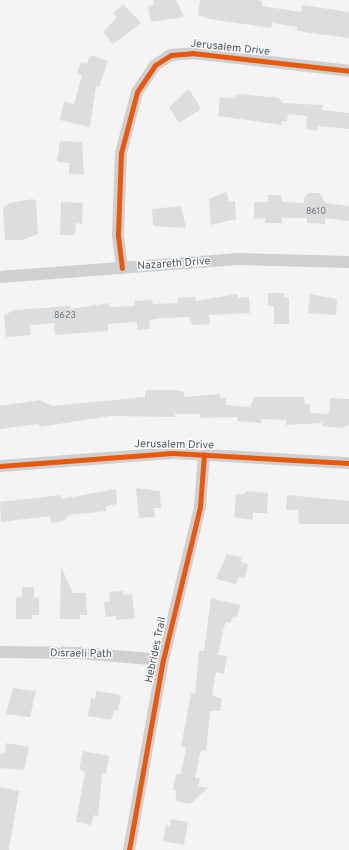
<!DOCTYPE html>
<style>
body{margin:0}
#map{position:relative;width:349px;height:850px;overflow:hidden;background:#f4f4f4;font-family:Overpass,sans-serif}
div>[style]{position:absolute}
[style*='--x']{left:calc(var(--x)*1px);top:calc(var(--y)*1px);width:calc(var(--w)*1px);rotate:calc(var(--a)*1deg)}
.building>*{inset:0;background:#ddddde}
.minor>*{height:12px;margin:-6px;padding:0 6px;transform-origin:6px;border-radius:6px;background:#ced0d2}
.cycleway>*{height:5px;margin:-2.5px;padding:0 2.5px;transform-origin:2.5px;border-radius:2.5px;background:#e8590c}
span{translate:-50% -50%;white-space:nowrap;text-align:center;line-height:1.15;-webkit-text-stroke:3px #fff;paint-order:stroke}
.number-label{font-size:9px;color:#707881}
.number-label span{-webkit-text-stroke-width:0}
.street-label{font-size:11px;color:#4a5661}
</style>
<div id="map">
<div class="building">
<div style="clip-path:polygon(153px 0,176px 0,184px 17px,151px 22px,148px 6px,154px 5px)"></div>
<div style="clip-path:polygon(200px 0,257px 0,262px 1px,262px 6px,301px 12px,302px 5px,349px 12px,349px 38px,297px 31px,297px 27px,272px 23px,271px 28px,210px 19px,198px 15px)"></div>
<div style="clip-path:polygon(123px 4px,141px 23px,113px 44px,103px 32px,117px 17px,113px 13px)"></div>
<div style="clip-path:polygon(90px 55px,108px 61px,99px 87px,96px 86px,90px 127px,60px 120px,64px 101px,74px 104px,82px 75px,77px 73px,81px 62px,87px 64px)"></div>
<div style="clip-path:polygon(189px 89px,201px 109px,179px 123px,169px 107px)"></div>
<div style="clip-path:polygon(240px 94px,279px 98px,283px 103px,323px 105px,322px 110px,349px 113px,349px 129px,318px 126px,318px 131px,306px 129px,307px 116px,288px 114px,287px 122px,282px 121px,282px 125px,218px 116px,220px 97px,231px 98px)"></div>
<div style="clip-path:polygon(60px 141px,82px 142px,84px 175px,69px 174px,69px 163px,57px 162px)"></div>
<div style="clip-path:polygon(226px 192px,229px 202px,235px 201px,236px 219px,211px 225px,209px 199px)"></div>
<div style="clip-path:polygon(309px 193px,319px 193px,326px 203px,349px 206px,349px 221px,325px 218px,325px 224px,307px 223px,307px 218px,282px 218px,282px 223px,265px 223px,265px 218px,254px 219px,254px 202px,268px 202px,268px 195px,281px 195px,282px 202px,304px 203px,305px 196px)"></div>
<div style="clip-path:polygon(33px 199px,36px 201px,38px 234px,22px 240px,5px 240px,3px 208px,9px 203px)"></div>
<div style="clip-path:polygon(61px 202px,83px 203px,82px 224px,76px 223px,75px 235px,60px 235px)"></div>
<div style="clip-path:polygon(181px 206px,186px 228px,153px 226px,152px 209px)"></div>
<div style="clip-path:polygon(268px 293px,284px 293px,284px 297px,289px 298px,289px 324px,274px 324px,274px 306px,268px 306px)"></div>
<div style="clip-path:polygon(238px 294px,238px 298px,249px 297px,250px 313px,209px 315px,210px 324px,193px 325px,189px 317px,164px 318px,149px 320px,150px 329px,137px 330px,137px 322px,108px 324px,108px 331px,55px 335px,54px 323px,30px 325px,31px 335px,6px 337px,4px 315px,15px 310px,70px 306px,70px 309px,109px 303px,109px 307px,135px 306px,135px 301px,152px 300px,153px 304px,178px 303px,178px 298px,195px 297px,196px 301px)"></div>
<div style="clip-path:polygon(310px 294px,337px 299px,336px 315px,308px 313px)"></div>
<div style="clip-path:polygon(145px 390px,176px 390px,184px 392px,184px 397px,220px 394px,220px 398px,226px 398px,226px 405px,250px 407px,254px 397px,304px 397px,305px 404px,310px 404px,310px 413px,329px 414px,330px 398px,349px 399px,349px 425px,342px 428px,322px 426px,322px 423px,286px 425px,286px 420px,261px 419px,261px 423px,237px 421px,238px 417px,200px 418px,200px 414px,175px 414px,175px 417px,110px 416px,39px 427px,39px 424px,0 429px,0 406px,40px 400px,52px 406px,145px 397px)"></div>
<div style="clip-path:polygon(136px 488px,160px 491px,161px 508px,154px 508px,155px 517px,139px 518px)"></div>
<div style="clip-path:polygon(116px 489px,117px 504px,106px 506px,106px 511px,69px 515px,64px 521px,51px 523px,50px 516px,1px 522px,0 502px,61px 495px,61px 499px)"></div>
<div style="clip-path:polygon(245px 491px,268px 493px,267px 513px,253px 513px,253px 520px,234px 517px,236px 494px,245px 494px)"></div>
<div style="clip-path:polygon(287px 495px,349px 501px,349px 524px,299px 524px,298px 510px,286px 510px)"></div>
<div style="clip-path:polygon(227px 554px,242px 557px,241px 562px,248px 564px,245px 578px,239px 577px,236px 584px,216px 579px)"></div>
<div style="clip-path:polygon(61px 567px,73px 593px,86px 593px,87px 615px,80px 615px,80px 619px,60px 619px)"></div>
<div style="clip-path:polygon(22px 587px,34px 587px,34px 597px,39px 598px,39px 615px,32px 615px,32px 619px,16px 619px,16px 598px,22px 596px)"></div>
<div style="clip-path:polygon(123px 591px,123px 595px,132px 594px,135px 618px,116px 620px,116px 616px,106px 617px,104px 602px,110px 601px,109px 592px)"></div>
<div style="clip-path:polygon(211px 598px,240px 605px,237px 617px,233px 616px,231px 623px,226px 622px,224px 627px,218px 655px,227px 656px,224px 674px,216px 672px,212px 695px,222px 699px,220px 711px,210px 711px,206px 751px,201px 750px,195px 778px,200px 778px,198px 786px,208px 788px,190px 804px,175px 801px,177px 791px,173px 790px,176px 774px,181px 774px,186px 747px,181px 747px,191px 693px,195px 694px,199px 651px,204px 651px)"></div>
<div style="clip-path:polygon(13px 688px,36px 691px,30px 717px,6px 714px)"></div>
<div style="clip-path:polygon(96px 691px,121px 695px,118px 711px,114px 710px,111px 720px,88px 716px,91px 698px,95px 699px)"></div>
<div style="clip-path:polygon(6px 743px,29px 747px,24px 770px,0 768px,0 754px,5px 752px)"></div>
<div style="clip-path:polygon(83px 751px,109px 756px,106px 774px,102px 774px,98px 816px,94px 815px,91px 825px,76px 822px,85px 772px,79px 769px)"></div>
<div style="clip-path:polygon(0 787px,19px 791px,9px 850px,0 850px)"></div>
<div style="clip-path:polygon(171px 819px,188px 822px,184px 845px,163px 841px,166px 825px,170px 826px)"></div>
</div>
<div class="minor">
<div style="--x:122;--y:268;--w:34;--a:-97"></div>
<div style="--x:118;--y:234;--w:81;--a:-87.9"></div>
<div style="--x:121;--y:153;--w:63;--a:-75.3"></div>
<div style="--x:137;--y:92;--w:32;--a:-56"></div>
<div style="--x:155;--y:65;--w:19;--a:-32"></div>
<div style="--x:171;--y:55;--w:21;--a:-5"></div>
<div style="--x:192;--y:53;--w:158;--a:6.5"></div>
<div style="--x:0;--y:277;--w:239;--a:-4.3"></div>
<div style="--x:238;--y:259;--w:111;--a:1.5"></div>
<div style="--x:0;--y:466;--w:173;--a:-4.3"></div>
<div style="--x:173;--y:453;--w:176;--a:3.3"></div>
<div style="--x:0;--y:652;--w:78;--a:0.7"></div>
<div style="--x:78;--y:653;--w:85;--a:4.7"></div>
<div style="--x:129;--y:850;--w:193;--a:-79.9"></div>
<div style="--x:163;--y:660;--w:157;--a:-76.4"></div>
<div style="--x:200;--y:507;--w:53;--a:-85.7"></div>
</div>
<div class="cycleway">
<div style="--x:122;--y:268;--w:34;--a:-97"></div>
<div style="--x:118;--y:234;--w:81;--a:-87.9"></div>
<div style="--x:121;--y:153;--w:63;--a:-75.3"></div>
<div style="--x:137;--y:92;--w:32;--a:-56"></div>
<div style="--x:155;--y:65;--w:19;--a:-32"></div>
<div style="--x:171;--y:55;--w:21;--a:-5"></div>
<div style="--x:192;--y:53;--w:158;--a:6.5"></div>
<div style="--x:0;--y:466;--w:173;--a:-4.3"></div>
<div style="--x:173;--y:453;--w:176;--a:3.3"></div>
<div style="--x:129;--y:850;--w:193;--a:-79.9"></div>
<div style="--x:163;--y:660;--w:157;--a:-76.4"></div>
<div style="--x:200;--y:507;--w:53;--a:-85.7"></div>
</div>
<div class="number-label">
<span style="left:316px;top:212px">8610</span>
<span style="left:65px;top:316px">8623</span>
</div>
<div class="street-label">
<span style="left:230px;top:48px;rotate:6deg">Jerusalem Drive</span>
<span style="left:174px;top:264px;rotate:-4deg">Nazareth Drive</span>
<span style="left:174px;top:445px;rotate:1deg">Jerusalem Drive</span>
<span style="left:156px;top:650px;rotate:-78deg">Hebrides Trail</span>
<span style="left:81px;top:654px;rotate:1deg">Disraeli Path</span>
</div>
</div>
